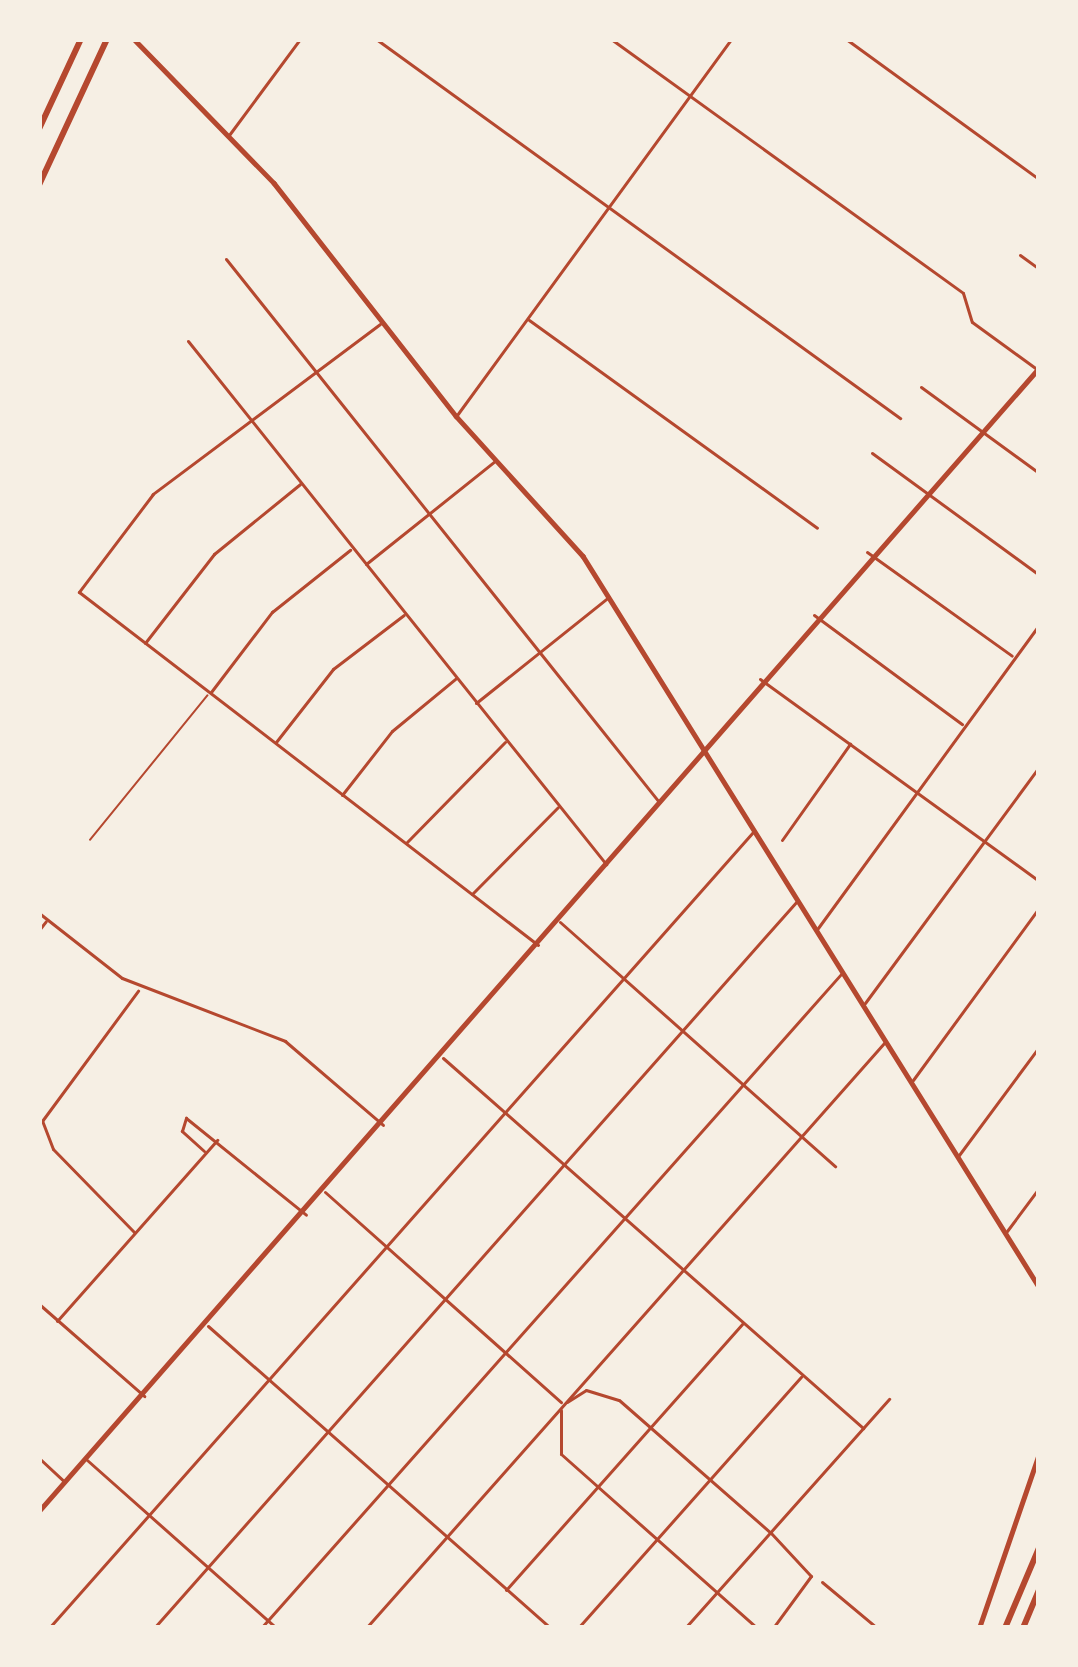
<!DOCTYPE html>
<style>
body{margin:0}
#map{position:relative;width:1078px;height:1667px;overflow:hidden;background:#f6efe4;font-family:Montserrat,sans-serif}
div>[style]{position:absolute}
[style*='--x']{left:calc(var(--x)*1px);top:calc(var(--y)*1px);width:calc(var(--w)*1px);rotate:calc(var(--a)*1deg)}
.service>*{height:1.5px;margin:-0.75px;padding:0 0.75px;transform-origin:0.75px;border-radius:0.75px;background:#b5482f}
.minor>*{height:3px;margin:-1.5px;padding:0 1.5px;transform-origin:1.5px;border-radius:1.5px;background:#b5482f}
.tertiary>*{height:4.5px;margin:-2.25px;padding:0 2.25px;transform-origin:2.25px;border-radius:2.25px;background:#b5482f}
.secondary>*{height:4.5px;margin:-2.25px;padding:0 2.25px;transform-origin:2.25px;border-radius:2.25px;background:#b5482f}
.motorway>*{height:6px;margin:-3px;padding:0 3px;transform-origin:3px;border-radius:3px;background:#b5482f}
span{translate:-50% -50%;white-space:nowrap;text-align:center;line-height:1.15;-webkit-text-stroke:10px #f6efe4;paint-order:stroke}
.frame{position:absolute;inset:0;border:42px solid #f6efe4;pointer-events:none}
</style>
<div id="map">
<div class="service">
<div style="--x:90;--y:840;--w:186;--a:-50.9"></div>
</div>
<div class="minor">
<div style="--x:376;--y:39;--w:647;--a:35.88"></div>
<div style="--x:611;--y:39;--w:434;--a:35.8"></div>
<div style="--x:963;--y:293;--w:30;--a:73"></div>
<div style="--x:972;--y:322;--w:82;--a:36"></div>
<div style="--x:846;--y:39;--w:238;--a:36"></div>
<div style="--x:229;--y:135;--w:119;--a:-53.5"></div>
<div style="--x:1020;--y:255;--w:24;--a:36"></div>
<div style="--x:226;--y:259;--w:695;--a:51.43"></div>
<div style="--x:529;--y:320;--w:355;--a:35.8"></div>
<div style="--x:380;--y:324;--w:284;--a:143.2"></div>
<div style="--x:153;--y:494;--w:123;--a:127.1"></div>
<div style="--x:79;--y:592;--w:579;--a:37.56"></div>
<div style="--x:188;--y:341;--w:670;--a:51.37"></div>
<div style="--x:921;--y:387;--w:146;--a:36.1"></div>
<div style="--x:457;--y:415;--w:465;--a:-53.9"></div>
<div style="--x:872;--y:453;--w:207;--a:36.1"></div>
<div style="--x:867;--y:552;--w:178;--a:35.6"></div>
<div style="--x:366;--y:564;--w:164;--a:-38.6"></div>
<div style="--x:814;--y:615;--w:184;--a:36.4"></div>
<div style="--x:145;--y:643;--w:113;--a:-52.2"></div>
<div style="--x:214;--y:554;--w:111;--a:-39.1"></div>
<div style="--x:760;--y:679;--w:344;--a:35.9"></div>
<div style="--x:211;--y:692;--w:101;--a:-52.7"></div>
<div style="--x:272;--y:612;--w:100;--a:-38.5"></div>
<div style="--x:476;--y:703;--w:170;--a:-38.6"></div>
<div style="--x:276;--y:742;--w:93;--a:-52"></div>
<div style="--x:333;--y:669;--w:89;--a:-37.3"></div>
<div style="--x:342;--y:795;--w:81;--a:-52"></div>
<div style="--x:392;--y:731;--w:82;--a:-39.5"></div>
<div style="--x:782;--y:840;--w:118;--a:-54.7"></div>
<div style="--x:407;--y:842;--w:140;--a:-45.6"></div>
<div style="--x:472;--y:894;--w:122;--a:-45.3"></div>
<div style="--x:39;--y:913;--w:105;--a:38.1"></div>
<div style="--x:122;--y:978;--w:175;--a:21.1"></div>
<div style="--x:285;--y:1041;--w:129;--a:40.6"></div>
<div style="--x:560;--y:922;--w:368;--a:41.6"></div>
<div style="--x:818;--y:928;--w:375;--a:-53.9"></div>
<div style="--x:39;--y:930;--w:11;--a:-52"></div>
<div style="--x:865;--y:1003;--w:293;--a:-53.6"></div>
<div style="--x:443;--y:1058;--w:560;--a:41.38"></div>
<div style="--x:913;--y:1080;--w:213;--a:-53.8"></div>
<div style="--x:204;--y:1151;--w:30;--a:-138"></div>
<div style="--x:182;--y:1131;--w:14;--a:-73"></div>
<div style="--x:186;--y:1118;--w:154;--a:38.9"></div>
<div style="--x:959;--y:1155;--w:134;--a:-53.5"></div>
<div style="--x:325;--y:1192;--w:316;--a:41.7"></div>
<div style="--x:1007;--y:1231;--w:54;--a:-53.3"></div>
<div style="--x:134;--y:1232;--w:116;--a:-134.3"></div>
<div style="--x:53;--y:1149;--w:30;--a:-111"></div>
<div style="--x:42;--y:1121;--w:162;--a:-53.6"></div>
<div style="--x:39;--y:1304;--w:140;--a:41.2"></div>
<div style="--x:57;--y:1321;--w:242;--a:-48.5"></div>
<div style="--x:208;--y:1326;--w:456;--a:41.4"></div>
<div style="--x:567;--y:1402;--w:22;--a:-32"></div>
<div style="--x:586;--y:1390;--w:34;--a:17"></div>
<div style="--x:619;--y:1400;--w:202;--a:41.2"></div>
<div style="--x:771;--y:1533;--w:59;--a:47.1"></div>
<div style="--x:811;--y:1576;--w:64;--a:126.2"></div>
<div style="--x:561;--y:1410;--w:44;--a:90"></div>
<div style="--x:561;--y:1454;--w:262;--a:41.6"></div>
<div style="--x:39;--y:1458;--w:35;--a:43"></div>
<div style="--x:87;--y:1460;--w:253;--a:41.6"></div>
<div style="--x:822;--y:1582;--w:72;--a:39.9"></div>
<div style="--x:506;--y:1590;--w:356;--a:-48.4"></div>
<div style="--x:49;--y:1628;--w:1064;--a:-48.51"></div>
<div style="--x:154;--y:1628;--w:971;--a:-48.51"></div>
<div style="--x:261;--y:1628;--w:876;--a:-48.43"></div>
<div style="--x:366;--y:1628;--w:783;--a:-48.47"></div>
<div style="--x:578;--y:1628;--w:336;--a:-48.4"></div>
<div style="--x:685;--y:1628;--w:307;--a:-48.3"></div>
</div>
<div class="tertiary">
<div style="--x:134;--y:39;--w:201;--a:45.8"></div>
<div style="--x:274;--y:183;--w:296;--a:52"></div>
<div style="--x:456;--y:416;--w:189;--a:47.8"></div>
<div style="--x:583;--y:556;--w:862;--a:58.04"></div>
<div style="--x:39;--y:1511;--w:1519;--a:-48.82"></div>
</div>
<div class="secondary">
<div style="--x:979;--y:1628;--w:184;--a:-71"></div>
</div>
<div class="motorway">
<div style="--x:39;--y:129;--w:99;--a:-65"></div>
<div style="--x:39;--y:185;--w:161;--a:-65"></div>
<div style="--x:1005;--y:1628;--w:87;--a:-67"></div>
<div style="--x:1023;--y:1628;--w:41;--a:-67.2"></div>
</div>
<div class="frame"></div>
</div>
